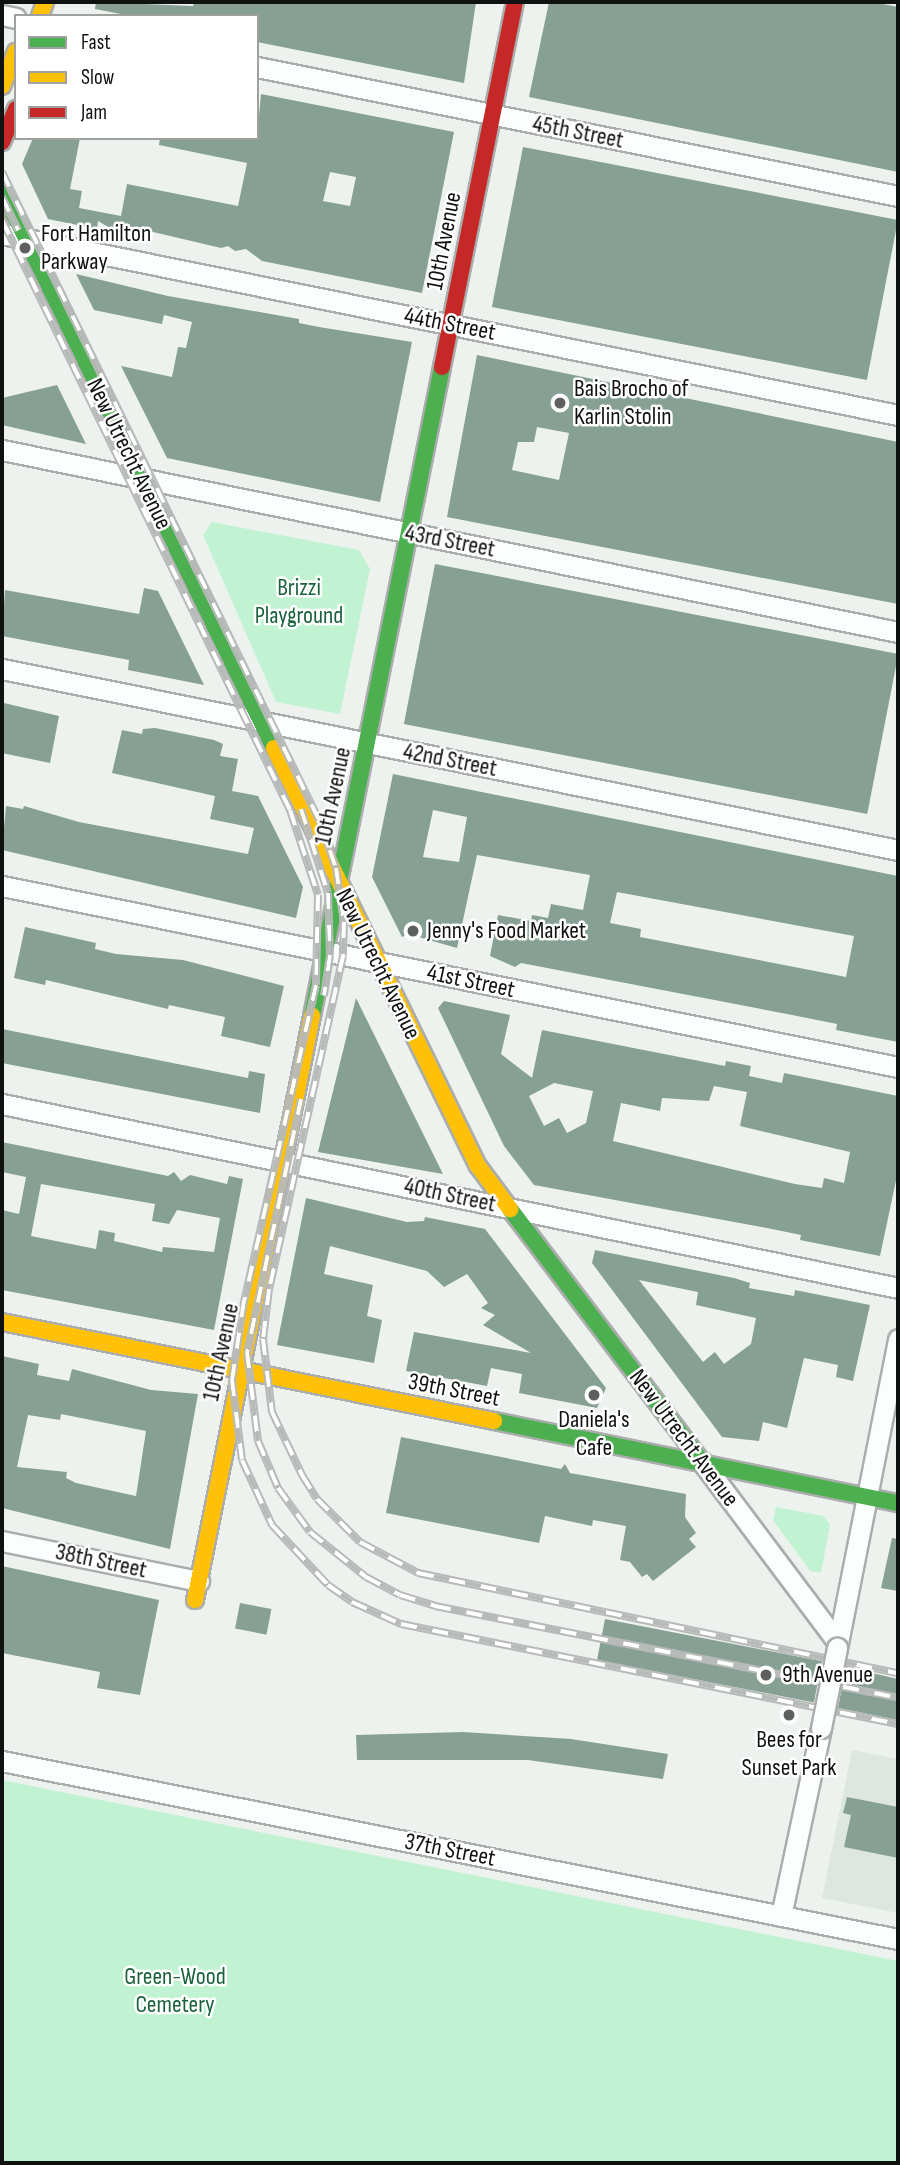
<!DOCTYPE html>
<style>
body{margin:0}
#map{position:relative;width:900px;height:2165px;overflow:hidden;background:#edf2ef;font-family:"Sofia Sans Condensed",sans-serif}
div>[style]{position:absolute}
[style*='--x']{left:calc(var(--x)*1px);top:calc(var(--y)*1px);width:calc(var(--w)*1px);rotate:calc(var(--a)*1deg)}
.built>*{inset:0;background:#dde7e0}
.green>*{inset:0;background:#c1f3d3}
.building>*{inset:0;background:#87a094;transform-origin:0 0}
.roads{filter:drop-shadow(2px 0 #aaadab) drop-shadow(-2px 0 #aaadab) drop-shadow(0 2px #aaadab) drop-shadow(0 -2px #aaadab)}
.street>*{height:19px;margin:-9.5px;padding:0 9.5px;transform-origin:9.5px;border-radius:9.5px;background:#fcfdfd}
.fast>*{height:16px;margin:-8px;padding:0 8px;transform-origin:8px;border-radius:8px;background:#4caf50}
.slow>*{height:16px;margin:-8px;padding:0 8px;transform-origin:8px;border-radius:8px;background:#ffc107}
.jam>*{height:16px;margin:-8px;padding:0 8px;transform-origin:8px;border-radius:8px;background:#c62828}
.rail>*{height:8px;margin-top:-4px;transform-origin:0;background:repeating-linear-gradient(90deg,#fff 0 16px,#b8b9b9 0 32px);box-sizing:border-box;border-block:2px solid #b8b9b9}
.bridges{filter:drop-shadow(2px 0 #aaadab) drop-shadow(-2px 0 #aaadab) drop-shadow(0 2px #aaadab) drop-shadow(0 -2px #aaadab)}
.street-bridge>*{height:19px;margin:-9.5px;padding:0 9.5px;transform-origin:9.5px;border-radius:9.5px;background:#fcfdfd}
.dots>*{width:19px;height:19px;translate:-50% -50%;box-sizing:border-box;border:4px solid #fff;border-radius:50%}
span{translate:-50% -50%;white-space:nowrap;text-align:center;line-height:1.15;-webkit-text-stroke:5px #fff;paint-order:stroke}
.street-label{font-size:24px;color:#0f1210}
.poi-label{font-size:24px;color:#0f1210}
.left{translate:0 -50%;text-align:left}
.park-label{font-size:24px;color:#1a623b}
.frame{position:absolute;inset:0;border:4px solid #0f1210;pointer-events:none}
.legend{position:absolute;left:14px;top:14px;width:245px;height:126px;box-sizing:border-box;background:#fff;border:2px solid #9fa09f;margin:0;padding:9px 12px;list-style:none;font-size:21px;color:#0f1210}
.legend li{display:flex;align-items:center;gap:14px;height:35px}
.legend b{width:35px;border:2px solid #9fa09f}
</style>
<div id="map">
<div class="built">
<div style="clip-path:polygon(852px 1750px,898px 1759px,898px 1913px,822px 1898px)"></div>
</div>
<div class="green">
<div style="clip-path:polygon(212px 522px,359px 550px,370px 569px,340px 714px,276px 702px,203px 535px)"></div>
<div style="clip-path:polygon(776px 1507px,824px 1516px,830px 1525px,821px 1573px,810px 1571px,773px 1520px)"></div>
<div style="clip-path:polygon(2px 1780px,898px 1961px,898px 2163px,2px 2163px)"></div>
</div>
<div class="building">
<div style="clip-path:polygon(96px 2px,193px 6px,194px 2px,476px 2px,464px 83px,257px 42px,257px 16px,131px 16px,95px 9px)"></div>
<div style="clip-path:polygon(549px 2px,873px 2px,898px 7px,898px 172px,529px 97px)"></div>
<div style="clip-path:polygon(evenodd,261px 94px,454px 132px,422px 293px,262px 261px,246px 249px,235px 251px,228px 246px,221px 248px,132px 227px,117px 232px,98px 221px,97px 229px,48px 219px,22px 164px,33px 138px,80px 138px,70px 189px,82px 191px,79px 208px,121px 216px,127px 184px,238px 206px,247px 163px,159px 145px,160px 138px,257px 138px,261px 94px,330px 172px,356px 177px,350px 206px,323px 201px,330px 172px)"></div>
<div style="left:523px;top:147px;width:382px;height:163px;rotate:11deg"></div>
<div style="clip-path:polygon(76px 274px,168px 296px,299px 319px,299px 323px,319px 327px,412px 342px,380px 502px,167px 458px,121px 366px,172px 377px,178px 347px,186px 348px,192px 322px,164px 315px,162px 324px,94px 310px)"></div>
<div style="clip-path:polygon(evenodd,477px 355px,898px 442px,898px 604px,447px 517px,477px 355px,537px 427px,569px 433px,559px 480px,512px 470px,518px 442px,534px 442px,537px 427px)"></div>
<div style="clip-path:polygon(57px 385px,86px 444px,2px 425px,2px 398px)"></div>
<div style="left:435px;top:564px;width:472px;height:163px;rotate:11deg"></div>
<div style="clip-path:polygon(144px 588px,158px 591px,204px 685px,128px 670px,129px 660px,2px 636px,5px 590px,139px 614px)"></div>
<div style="clip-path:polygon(4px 703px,59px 716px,50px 763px,2px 753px)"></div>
<div style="clip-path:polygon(155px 728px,214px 740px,223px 744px,220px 756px,238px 759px,232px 791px,258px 796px,303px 887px,296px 918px,2px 850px,6px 806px,23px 809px,24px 806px,79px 822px,248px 854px,254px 828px,210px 819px,215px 796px,112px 773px,122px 730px,142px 734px,143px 729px)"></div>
<div style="clip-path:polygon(evenodd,393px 774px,898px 876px,898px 1042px,836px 1030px,837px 1024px,787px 1014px,521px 963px,515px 967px,490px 956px,498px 915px,531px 921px,532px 915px,548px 918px,551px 904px,583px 910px,590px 875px,477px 855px,457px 948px,408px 934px,402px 937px,372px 877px,393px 774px,433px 810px,467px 817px,459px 862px,423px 857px,433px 810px,393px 774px,617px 892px,854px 936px,846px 977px,640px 937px,641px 929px,610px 923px,617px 892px)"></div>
<div style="clip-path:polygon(25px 927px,96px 943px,95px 949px,116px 954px,183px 960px,284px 986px,270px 1047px,221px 1036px,225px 1017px,169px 1005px,168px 1009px,46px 980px,45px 985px,14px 978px)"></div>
<div style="clip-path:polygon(356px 998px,443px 1174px,318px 1152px)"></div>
<div style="clip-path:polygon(evenodd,444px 1001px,510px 1015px,501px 1054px,532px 1078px,542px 1030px,725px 1066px,726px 1061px,751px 1066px,749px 1076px,782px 1083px,784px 1073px,898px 1096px,898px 1171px,880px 1256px,800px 1240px,801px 1235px,767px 1228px,534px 1185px,504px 1146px,438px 1008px,444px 1001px,554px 1083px,593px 1091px,586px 1123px,567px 1133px,559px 1118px,544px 1126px,529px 1096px,554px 1083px,444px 1001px,714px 1086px,747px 1092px,740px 1126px,850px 1152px,844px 1183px,824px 1178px,822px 1188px,795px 1184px,613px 1141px,621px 1103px,660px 1111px,662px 1098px,709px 1101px,714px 1086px)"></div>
<div style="clip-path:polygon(2px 1029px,248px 1078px,249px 1071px,265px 1074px,260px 1113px,2px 1063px)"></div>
<div style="clip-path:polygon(evenodd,2px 1142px,168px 1176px,174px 1172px,181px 1181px,190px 1175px,227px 1184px,229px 1176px,243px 1179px,214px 1330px,2px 1290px,2px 1210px,19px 1214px,26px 1177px,2px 1172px,2px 1142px,41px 1184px,155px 1204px,152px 1221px,169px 1224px,177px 1210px,220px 1218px,214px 1252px,163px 1247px,162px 1252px,114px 1241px,115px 1233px,99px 1230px,96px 1249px,31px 1236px,41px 1184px)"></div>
<div style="clip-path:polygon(306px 1198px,407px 1222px,424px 1221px,425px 1217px,485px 1229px,606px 1388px,597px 1408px,519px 1393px,522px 1374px,491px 1368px,487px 1386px,406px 1371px,414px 1332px,531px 1353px,483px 1325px,495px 1315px,481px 1308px,488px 1303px,467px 1274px,444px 1287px,427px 1271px,330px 1246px,324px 1274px,373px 1285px,367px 1316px,382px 1320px,374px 1363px,277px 1345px)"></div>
<div style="clip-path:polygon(evenodd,595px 1250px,734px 1278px,750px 1283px,749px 1288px,794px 1296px,795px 1290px,870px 1305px,853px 1381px,836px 1377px,838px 1365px,804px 1358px,787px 1428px,763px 1422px,759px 1441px,722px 1437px,592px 1263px,595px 1250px,639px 1280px,698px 1292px,696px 1305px,756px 1318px,751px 1344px,724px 1364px,715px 1352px,703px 1362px,639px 1280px)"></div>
<div style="clip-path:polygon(evenodd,2px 1356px,39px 1364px,37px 1375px,69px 1381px,72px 1369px,151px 1390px,198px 1394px,170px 1549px,2px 1508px,2px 1356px,61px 1414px,146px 1431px,136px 1496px,76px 1483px,66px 1478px,67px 1472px,17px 1467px,28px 1415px,60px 1420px,61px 1414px)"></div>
<div style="clip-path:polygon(401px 1437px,561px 1469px,565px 1464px,570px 1473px,686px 1494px,685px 1517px,696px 1533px,689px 1539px,696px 1547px,653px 1581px,647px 1574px,642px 1577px,630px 1562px,620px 1560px,626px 1526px,593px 1520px,592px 1526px,545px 1516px,539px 1543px,386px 1513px)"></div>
<div style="clip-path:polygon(892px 1538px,898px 1539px,898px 1591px,881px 1588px)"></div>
<div style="clip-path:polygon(2px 1566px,159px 1600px,140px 1695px,97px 1688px,100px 1672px,2px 1653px)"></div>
<div style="left:240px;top:1603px;width:32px;height:26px;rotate:11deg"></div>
<div style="left:605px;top:1619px;width:221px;height:42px;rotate:11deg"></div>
<div style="clip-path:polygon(846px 1667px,898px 1679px,898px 1720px,838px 1708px)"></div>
<div style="clip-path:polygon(463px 1732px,571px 1739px,668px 1754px,663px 1779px,528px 1760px,357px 1760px,356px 1735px)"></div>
<div style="clip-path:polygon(847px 1797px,898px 1807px,898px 1858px,844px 1847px,851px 1815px,843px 1813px)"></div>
</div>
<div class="roads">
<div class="street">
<div style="--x:2;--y:15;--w:14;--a:12"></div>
<div style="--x:257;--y:67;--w:654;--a:11.38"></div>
<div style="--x:2;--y:234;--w:914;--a:11.42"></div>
<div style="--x:2;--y:450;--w:914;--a:11.48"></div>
<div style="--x:2;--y:669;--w:914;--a:11.42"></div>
<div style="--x:2;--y:886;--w:914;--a:11.42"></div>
<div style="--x:2;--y:1104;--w:915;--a:11.6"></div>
<div style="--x:703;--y:1463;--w:221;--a:53.1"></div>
<div style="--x:2;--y:1541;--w:201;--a:11.5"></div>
<div style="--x:837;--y:1648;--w:315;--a:-78.8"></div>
<div style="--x:2;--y:1761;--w:914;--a:11.24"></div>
<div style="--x:781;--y:1916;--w:192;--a:-78"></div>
</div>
<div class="fast">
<div style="--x:2;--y:189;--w:622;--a:64.05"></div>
<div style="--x:312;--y:1016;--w:662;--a:-78.67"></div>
<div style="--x:510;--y:1209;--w:319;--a:52.8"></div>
<div style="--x:494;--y:1421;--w:412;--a:11.5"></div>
</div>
<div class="slow">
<div style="--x:40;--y:16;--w:15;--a:-70"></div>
<div style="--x:2;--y:86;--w:37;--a:-68"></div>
<div style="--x:274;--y:748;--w:465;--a:64"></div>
<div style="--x:478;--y:1166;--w:54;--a:53.3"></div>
<div style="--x:2;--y:1322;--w:502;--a:11.38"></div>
<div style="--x:195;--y:1600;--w:596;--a:-78.67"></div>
</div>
<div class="jam">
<div style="--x:2;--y:142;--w:36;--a:-67"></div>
<div style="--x:442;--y:367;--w:372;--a:-78.7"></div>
</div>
</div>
<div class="rail">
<div style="--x:2;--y:172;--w:721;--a:63.93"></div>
<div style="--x:319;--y:820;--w:51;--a:70.5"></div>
<div style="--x:336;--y:868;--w:55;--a:81.6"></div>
<div style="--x:344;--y:922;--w:34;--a:92"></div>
<div style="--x:343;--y:956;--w:341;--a:102.5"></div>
<div style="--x:269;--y:1289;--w:50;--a:96.8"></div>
<div style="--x:263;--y:1339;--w:74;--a:83"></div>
<div style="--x:272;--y:1412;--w:70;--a:64.5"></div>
<div style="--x:302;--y:1475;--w:28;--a:58"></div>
<div style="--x:317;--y:1499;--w:61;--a:45"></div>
<div style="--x:360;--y:1542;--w:66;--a:28.1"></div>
<div style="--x:418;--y:1573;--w:490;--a:11.8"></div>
<div style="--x:2;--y:197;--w:37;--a:64"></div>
<div style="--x:2;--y:220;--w:657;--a:63.98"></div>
<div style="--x:290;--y:810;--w:89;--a:71.8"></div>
<div style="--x:318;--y:895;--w:90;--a:91.3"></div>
<div style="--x:316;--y:985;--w:324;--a:102.8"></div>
<div style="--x:244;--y:1301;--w:80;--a:98.6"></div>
<div style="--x:232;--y:1380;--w:81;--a:82.9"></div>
<div style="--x:242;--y:1460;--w:72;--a:65.2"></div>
<div style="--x:272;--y:1525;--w:82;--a:47"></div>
<div style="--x:328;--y:1585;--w:29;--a:35"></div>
<div style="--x:352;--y:1602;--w:54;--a:24.2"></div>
<div style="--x:401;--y:1624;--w:507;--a:11.38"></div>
<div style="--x:301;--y:809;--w:88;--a:72.2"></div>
<div style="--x:328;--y:893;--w:62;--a:88.2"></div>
<div style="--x:330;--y:955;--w:41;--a:98.3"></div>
<div style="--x:301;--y:1099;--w:259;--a:102"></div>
<div style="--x:247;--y:1352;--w:90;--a:83"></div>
<div style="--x:258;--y:1441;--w:51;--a:66.9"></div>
<div style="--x:278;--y:1488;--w:54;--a:54"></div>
<div style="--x:310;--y:1532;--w:72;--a:38.8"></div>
<div style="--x:366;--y:1577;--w:38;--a:28"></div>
<div style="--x:400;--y:1595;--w:37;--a:17"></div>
<div style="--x:435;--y:1606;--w:472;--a:11.2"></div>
</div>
<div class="bridges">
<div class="street-bridge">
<div style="--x:821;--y:1728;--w:82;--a:-78.7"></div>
</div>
</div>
<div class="dots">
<div style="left:25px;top:248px;background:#5d605e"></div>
<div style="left:560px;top:403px;background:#5d605e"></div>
<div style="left:413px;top:931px;background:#5d605e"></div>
<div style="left:594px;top:1395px;background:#5d605e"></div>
<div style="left:766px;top:1675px;background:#5d605e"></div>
<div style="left:789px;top:1715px;background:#5d605e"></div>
</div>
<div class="street-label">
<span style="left:578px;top:132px;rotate:11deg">45th Street</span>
<span style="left:444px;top:241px;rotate:-79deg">10th Avenue</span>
<span style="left:450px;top:324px;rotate:11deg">44th Street</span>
<span style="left:129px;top:454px;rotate:64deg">New Utrecht Avenue</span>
<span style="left:450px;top:541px;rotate:11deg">43rd Street</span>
<span style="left:450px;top:760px;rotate:11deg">42nd Street</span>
<span style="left:333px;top:796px;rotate:-78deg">10th Avenue</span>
<span style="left:378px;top:964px;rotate:64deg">New Utrecht Avenue</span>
<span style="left:471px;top:981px;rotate:12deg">41st Street</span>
<span style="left:450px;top:1195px;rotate:12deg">40th Street</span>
<span style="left:221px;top:1352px;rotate:-78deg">10th Avenue</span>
<span style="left:454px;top:1390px;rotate:11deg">39th Street</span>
<span style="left:684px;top:1438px;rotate:53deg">New Utrecht Avenue</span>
<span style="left:101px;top:1561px;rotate:12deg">38th Street</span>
<span style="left:450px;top:1850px;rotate:11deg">37th Street</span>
</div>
<div class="poi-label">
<span class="left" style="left:41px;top:248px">Fort Hamilton<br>Parkway</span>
<span class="left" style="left:574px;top:403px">Bais Brocho of<br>Karlin Stolin</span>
<span class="left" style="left:427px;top:931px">Jenny's Food Market</span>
<span style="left:594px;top:1434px">Daniela's<br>Cafe</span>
<span class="left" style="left:782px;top:1675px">9th Avenue</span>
<span style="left:789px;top:1754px">Bees for<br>Sunset Park</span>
</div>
<div class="park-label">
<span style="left:299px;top:602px">Brizzi<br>Playground</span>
<span style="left:175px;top:1991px">Green-Wood<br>Cemetery</span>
</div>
<div class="frame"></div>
<ul class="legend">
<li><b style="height:9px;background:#4caf50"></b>Fast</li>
<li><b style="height:9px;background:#ffc107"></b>Slow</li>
<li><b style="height:9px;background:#c62828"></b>Jam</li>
</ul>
</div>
